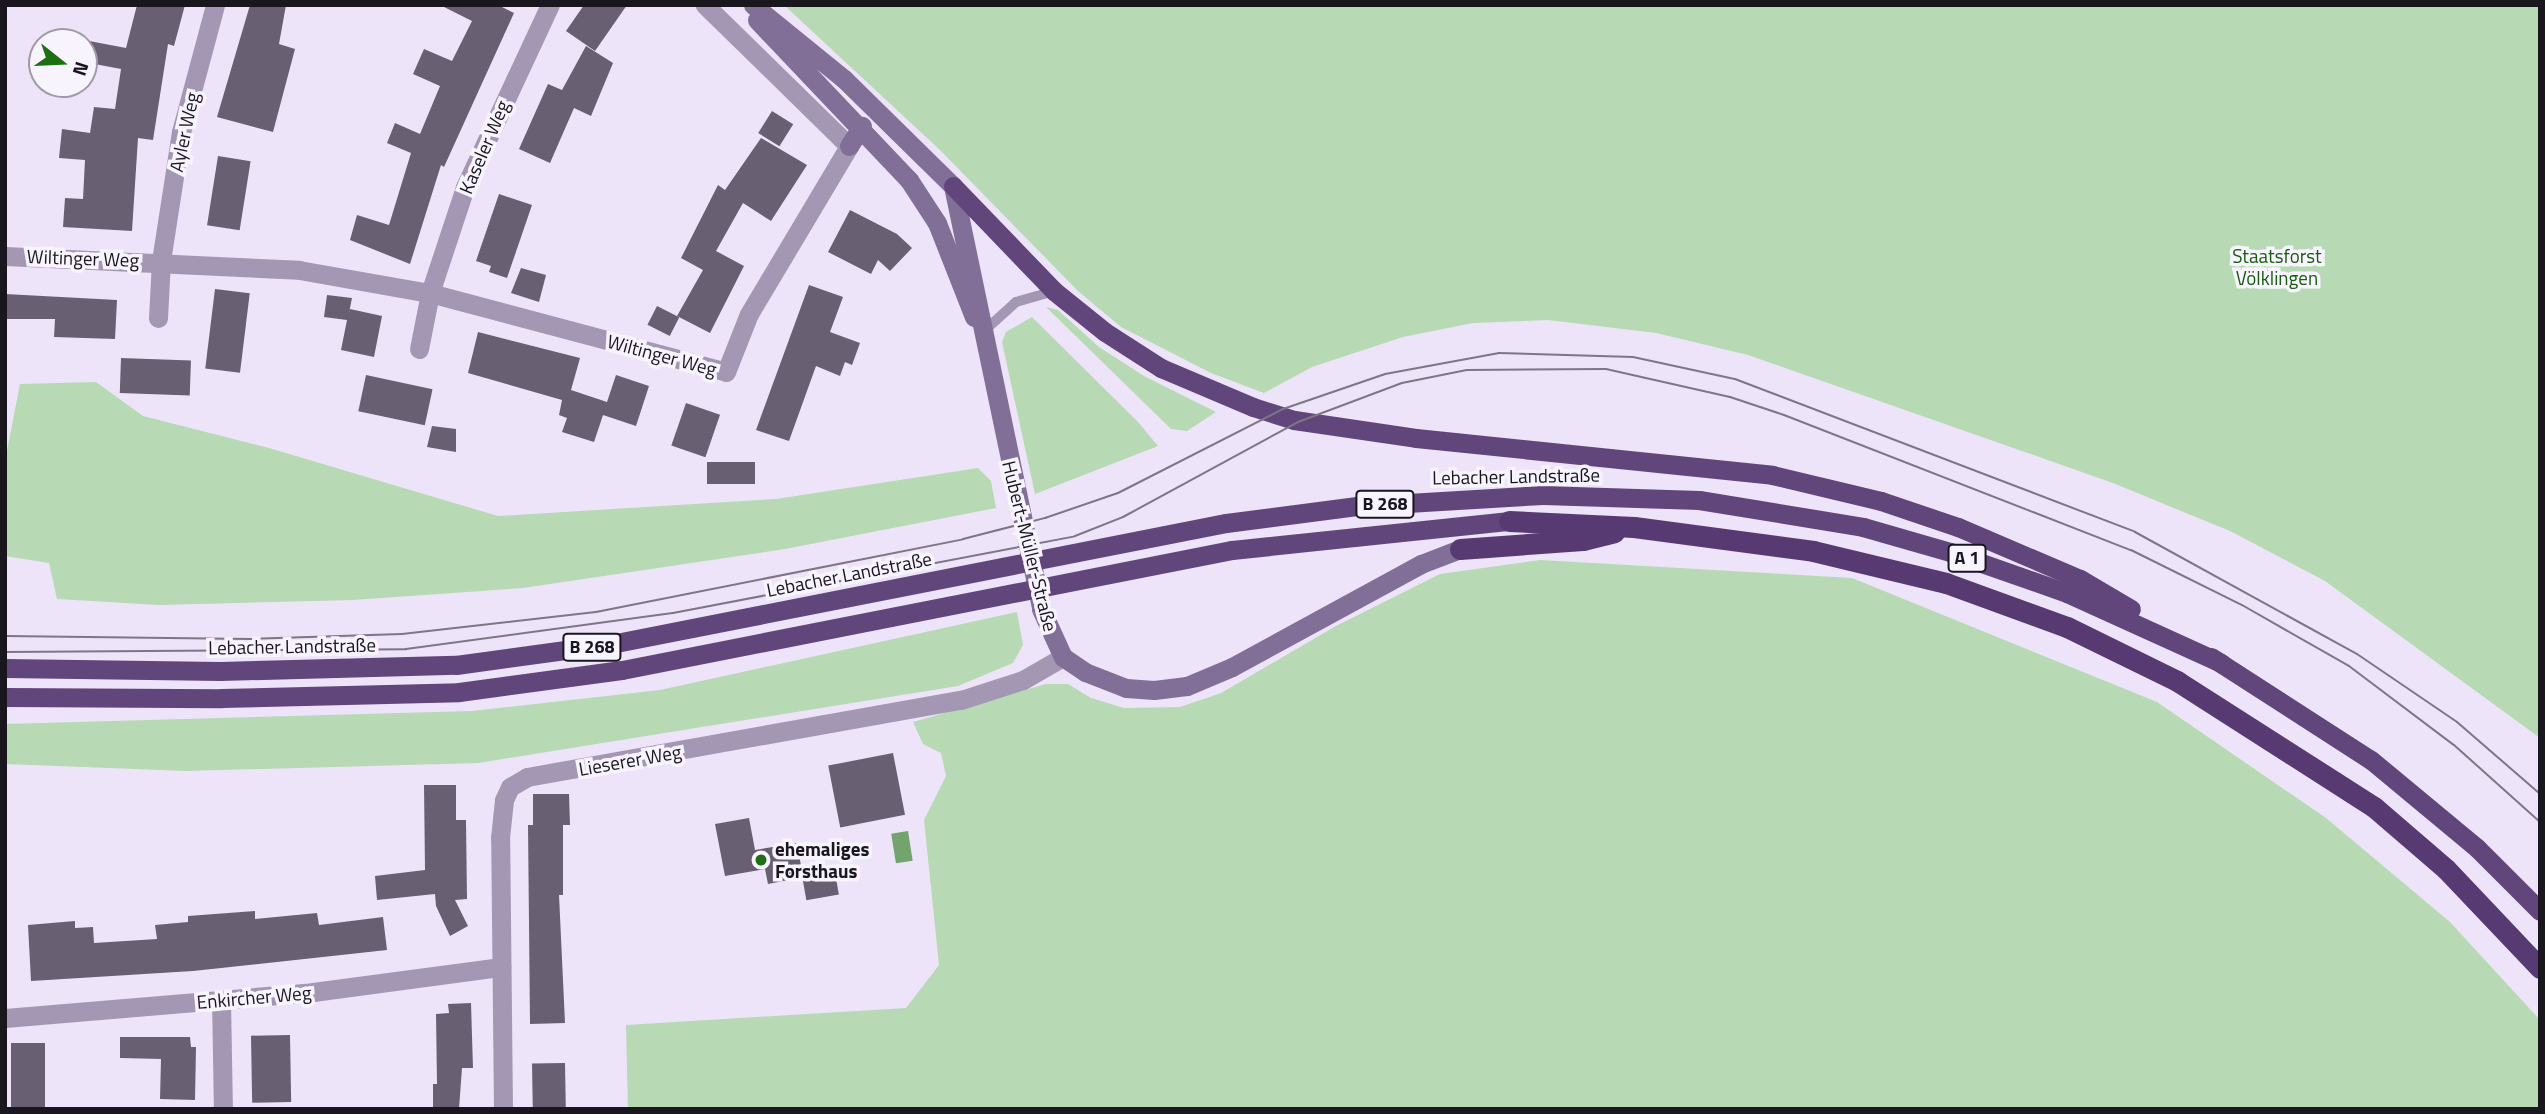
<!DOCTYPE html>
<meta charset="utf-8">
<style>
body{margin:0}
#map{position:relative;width:2545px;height:1114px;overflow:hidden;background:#eee4fa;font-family:"Titillium Web",sans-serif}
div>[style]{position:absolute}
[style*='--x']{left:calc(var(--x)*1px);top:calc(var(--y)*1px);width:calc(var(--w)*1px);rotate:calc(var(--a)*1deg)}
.green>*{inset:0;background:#b7d9b3}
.water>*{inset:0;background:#72a46c;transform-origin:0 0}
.building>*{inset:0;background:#685f72;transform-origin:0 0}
.service>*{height:10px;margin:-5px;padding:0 5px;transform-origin:5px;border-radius:5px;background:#a497b3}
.minor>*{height:19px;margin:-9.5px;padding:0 9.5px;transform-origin:9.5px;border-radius:9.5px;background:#a497b3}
.secondary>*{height:19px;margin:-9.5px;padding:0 9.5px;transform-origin:9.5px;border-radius:9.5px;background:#826f98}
.trunk>*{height:19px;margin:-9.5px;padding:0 9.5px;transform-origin:9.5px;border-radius:9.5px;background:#61467b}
.motorway>*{height:21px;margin:-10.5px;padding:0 10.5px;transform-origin:10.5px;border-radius:10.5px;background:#573a72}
.tram>*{height:2px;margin:-1px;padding:0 1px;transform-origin:1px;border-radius:1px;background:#7d7684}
.dots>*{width:19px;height:19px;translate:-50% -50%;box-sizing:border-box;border:4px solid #f8f4fd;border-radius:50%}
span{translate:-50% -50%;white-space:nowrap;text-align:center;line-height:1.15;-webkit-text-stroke:7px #f8f4fd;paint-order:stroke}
.shield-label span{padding:2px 5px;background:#f8f4fd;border:2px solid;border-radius:5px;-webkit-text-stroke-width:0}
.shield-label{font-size:18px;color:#1a161e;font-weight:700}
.street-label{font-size:19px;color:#1a161e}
.park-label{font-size:19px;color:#175c0f}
.poi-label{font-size:19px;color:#1a161e;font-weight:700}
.left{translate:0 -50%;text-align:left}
.frame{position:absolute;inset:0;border:7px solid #1a161e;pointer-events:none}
.north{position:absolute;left:28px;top:28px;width:70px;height:70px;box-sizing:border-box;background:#f8f4fd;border:2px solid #9f9ba4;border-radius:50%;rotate:108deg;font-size:19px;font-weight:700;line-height:28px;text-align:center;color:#1a161e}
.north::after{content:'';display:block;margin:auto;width:24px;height:32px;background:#1e6e14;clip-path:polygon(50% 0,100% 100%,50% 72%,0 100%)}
</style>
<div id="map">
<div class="green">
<div style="clip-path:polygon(784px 5px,2540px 5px,2540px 738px,2325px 581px,2230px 531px,2113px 483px,1748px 355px,1656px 333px,1548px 320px,1473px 323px,1403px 337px,1312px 367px,1264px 393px,1211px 373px,1121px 327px,1078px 291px,941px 151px)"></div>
<div style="clip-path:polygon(1046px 307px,1058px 310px,1099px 347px,1144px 376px,1216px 412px,1187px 431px,1171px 429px)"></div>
<div style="clip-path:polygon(1032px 317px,1138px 422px,1158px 446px,1035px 494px,1002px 342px,1006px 332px)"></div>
<div style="clip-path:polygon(96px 382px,143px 416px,269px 448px,498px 516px,776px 499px,978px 468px,991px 481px,996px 508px,785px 549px,523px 588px,353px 600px,159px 605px,57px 599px,49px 563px,5px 556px,5px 461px,20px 384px)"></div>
<div style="clip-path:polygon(1540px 560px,1852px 578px,2157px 702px,2326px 818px,2450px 922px,2540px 1020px,2540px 1109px,628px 1109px,626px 1025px,906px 1008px,939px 965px,924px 820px,946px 776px,941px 753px,923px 744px,913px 722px,1046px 684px,1068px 684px,1091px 698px,1124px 708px,1180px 707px,1221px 693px,1336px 626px,1440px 574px)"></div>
<div style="clip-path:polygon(1017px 612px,1023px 645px,1013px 663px,958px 686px,478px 763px,186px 771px,5px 764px,5px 724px,472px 711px,660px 690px)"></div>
</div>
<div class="water">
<div style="left:908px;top:831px;width:30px;height:17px;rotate:81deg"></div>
</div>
<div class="building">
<div style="clip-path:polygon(137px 5px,185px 5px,174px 46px,168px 44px,153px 140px,138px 138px,132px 231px,63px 227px,65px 198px,83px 199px,85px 160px,59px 158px,62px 129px,90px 133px,94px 107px,115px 109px,121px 69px,84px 62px,84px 40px,126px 48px)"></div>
<div style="clip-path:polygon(250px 5px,286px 5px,279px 44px,295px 49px,273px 132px,217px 117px)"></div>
<div style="clip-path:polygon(440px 5px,498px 5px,514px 13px,444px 167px,441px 165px,410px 264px,350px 240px,357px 215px,389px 225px,411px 153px,387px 143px,395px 123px,420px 134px,440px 86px,413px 74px,424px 49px,452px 61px,472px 21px)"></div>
<div style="clip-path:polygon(584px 5px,627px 5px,595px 51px,566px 31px)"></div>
<div style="clip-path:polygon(586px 46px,613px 63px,591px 116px,574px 108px,550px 163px,519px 149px,548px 84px,562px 90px)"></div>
<div style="left:772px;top:111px;width:25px;height:26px;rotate:32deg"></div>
<div style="clip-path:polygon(761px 138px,807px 165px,771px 221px,743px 203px,716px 251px,744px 266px,710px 333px,677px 316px,703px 270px,681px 258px,718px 185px,725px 190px)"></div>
<div style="left:218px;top:156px;width:33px;height:70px;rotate:9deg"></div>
<div style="clip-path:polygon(499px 194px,532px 205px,507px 278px,489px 272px,491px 266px,476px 261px)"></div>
<div style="clip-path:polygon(850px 210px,897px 234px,912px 248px,890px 271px,878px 260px,871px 274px,828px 252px)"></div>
<div style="clip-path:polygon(521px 268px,546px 275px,539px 302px,511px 293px)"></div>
<div style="clip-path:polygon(809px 285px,843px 297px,830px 332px,860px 343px,852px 365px,845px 362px,840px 376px,816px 366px,789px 441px,756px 430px)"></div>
<div style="left:215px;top:289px;width:35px;height:80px;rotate:7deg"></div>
<div style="clip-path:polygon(5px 294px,117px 300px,115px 339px,54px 337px,55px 319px,5px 319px)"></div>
<div style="clip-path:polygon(327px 295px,352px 298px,349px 313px,350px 309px,382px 316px,374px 357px,341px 350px,347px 320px,324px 317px)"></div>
<div style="left:657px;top:306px;width:25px;height:21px;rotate:27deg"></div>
<div style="clip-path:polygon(478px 332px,580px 358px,571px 390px,607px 402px,616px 375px,649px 386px,636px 426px,603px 415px,606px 406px,594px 442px,562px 432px,567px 418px,559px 415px,562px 400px,468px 373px)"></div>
<div style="left:121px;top:358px;width:70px;height:35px;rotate:2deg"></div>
<div style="left:366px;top:375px;width:68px;height:37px;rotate:12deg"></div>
<div style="left:686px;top:403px;width:36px;height:45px;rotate:19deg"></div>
<div style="clip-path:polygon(432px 426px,456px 429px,456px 452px,427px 447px)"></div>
<div style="left:707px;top:462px;width:48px;height:22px"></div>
<div style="left:893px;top:753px;width:63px;height:66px;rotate:79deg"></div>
<div style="clip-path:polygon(424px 785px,456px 785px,456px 820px,466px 820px,467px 899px,455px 900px,468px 926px,450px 936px,436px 906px,435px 894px,377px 900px,375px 876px,425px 870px)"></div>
<div style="clip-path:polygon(533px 794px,569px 794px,570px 825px,563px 825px,563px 895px,559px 895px,565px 1023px,530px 1024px,528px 825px,533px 825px)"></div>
<div style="clip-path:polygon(749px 818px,755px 850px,797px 843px,803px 877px,768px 884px,765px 869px,725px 876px,715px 824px)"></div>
<div style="left:834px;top:867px;width:28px;height:33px;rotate:80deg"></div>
<div style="clip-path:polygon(255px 911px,255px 919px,317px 913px,319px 925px,383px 917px,387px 950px,193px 971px,31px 981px,28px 925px,75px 921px,75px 928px,93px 927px,94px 943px,157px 939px,155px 925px,188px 922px,188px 916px)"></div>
<div style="clip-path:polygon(471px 1003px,473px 1068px,462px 1068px,459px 1109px,433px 1109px,433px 1084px,437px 1084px,436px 1014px,449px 1013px,448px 1004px)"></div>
<div style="left:290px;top:1035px;width:67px;height:39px;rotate:89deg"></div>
<div style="clip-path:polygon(120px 1037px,190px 1037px,191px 1047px,196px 1047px,195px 1100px,160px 1099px,161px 1059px,120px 1058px)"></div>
<div style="left:11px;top:1043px;width:34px;height:66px"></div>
<div style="left:565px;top:1063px;width:46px;height:33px;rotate:89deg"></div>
</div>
<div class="service">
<div style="--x:984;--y:331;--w:43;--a:-42.2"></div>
<div style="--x:1016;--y:302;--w:40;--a:-16"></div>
</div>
<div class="minor">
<div style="--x:5;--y:256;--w:294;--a:2.7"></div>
<div style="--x:299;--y:270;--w:133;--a:10"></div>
<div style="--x:430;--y:293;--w:306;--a:14.9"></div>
<div style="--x:726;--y:372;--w:62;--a:-68.4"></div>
<div style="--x:749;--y:314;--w:196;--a:-59.2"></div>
<div style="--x:849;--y:146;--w:202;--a:-135.6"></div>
<div style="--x:158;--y:318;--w:57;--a:-87"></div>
<div style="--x:161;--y:261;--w:131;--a:-81.2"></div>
<div style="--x:181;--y:132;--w:131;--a:-75"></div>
<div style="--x:419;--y:349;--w:57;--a:-78.9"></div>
<div style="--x:430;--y:293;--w:112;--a:-71.7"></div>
<div style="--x:465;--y:187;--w:201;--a:-65"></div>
<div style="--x:221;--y:999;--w:110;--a:89"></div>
<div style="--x:5;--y:1018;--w:309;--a:-4.8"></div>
<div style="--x:313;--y:992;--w:190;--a:-7.6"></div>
<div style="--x:503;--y:1109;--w:271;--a:-90.6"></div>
<div style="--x:500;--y:838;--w:38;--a:-84"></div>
<div style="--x:504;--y:800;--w:14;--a:-65"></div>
<div style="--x:510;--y:787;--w:20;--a:-30"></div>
<div style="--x:527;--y:777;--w:441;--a:-10.1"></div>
<div style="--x:961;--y:700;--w:65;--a:-17.9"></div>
<div style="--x:1023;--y:680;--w:46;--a:-29.9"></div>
</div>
<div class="secondary">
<div style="--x:753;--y:5;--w:117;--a:39.1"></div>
<div style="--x:844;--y:79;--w:153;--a:44.5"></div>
<div style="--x:953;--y:186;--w:432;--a:78.2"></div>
<div style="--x:1041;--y:609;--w:53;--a:65.4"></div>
<div style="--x:1063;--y:657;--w:27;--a:34"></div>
<div style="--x:1085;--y:672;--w:44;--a:21.3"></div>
<div style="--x:1126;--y:688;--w:28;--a:4"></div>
<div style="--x:1154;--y:690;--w:33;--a:-7"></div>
<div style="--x:1187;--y:686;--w:49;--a:-22.9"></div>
<div style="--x:1232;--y:667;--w:215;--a:-28.6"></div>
<div style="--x:1421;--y:564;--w:42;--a:-21"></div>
<div style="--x:757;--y:20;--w:221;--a:46.5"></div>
<div style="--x:909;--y:180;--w:51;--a:56.9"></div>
<div style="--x:937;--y:223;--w:101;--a:68.5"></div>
<div style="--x:849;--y:146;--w:24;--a:-57"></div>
</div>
<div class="trunk">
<div style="--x:953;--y:186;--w:146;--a:46.1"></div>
<div style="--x:1054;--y:291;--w:65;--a:38.8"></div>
<div style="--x:1105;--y:332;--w:67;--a:32.7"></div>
<div style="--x:1161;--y:368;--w:100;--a:23"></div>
<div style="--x:1253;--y:407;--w:43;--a:17.6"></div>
<div style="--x:1294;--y:420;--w:123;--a:8.4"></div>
<div style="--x:1416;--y:438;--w:358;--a:5.9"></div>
<div style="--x:1772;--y:475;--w:112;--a:13.4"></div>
<div style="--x:1881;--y:501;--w:81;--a:18.7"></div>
<div style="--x:1958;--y:527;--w:133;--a:23.1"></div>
<div style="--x:2080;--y:579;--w:59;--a:30.5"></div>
<div style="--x:2211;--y:657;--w:190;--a:32.8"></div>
<div style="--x:2371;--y:760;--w:138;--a:39.7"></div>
<div style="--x:2477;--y:848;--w:89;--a:45"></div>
<div style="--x:5;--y:668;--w:215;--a:0.8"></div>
<div style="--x:220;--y:671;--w:236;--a:-1.5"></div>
<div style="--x:456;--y:665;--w:162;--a:-7.8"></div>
<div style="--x:616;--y:643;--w:622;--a:-11.13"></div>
<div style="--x:1226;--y:523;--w:132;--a:-7.4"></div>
<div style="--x:1357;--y:506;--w:186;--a:-3.4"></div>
<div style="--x:1543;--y:495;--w:156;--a:1.8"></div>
<div style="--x:1699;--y:500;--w:166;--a:9.3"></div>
<div style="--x:1863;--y:527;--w:91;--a:16"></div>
<div style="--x:1950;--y:552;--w:124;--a:19.3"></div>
<div style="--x:2067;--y:593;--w:169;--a:24.4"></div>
<div style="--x:5;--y:697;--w:216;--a:0.3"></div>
<div style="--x:221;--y:698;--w:238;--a:-1.4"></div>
<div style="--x:459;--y:692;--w:164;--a:-7.7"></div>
<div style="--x:622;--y:670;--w:622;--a:-11.13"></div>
<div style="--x:1232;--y:550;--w:279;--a:-6"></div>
</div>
<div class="motorway">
<div style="--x:1509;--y:521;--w:125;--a:2.7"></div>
<div style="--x:1634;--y:527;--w:181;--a:7.6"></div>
<div style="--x:1813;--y:551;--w:137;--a:13.5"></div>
<div style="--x:1946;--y:583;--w:129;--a:20"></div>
<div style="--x:2067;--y:627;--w:123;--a:26.1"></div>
<div style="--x:2177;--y:681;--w:234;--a:32.6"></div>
<div style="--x:2374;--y:807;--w:95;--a:40.7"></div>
<div style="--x:2446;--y:869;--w:137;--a:46.5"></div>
<div style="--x:1460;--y:549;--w:123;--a:-4.2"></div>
<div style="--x:1583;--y:540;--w:32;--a:-14"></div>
</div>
<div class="tram">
<div style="--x:5;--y:636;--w:245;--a:0.7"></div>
<div style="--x:250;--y:639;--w:152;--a:-1.9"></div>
<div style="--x:402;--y:634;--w:195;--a:-6.5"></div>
<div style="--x:596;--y:612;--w:374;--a:-11.2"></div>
<div style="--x:963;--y:539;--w:85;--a:-14.4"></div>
<div style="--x:1045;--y:518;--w:77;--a:-18.9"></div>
<div style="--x:1118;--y:493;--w:185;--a:-27"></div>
<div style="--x:1283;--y:409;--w:108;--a:-18.9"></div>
<div style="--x:1385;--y:374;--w:116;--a:-10.4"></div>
<div style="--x:1499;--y:353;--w:134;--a:1.7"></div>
<div style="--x:1633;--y:357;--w:104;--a:12.2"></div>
<div style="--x:1735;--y:379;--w:428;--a:20.9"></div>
<div style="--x:2135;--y:532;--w:253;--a:28.8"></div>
<div style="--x:2357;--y:654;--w:121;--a:34.2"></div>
<div style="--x:2457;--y:722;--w:110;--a:40.9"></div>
<div style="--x:5;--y:652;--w:401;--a:-0.4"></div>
<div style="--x:406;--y:649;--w:269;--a:-7.7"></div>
<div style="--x:673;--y:613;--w:409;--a:-10.8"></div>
<div style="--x:1075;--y:536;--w:52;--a:-21.6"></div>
<div style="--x:1123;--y:517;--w:199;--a:-28.5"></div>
<div style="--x:1298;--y:422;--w:111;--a:-20.6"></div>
<div style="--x:1402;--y:383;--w:66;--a:-11.3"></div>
<div style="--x:1467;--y:370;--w:139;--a:-0.4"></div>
<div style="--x:1606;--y:369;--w:127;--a:12.7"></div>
<div style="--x:1730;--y:397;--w:57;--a:18.4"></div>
<div style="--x:1784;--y:415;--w:372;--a:21.3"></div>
<div style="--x:2131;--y:550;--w:124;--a:26.4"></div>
<div style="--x:2242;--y:605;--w:123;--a:29.7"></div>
<div style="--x:2349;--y:666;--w:131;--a:37"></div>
<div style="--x:2454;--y:745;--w:115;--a:41.8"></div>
</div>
<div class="dots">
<div style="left:761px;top:860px;background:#1e6e14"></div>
</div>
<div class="shield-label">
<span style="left:1385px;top:504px">B 268</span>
<span style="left:1967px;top:558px">A 1</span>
<span style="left:592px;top:647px">B 268</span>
</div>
<div class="street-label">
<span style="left:184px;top:132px;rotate:-78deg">Ayler Weg</span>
<span style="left:484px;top:147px;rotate:-67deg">Kaseler Weg</span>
<span style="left:83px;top:258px;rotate:2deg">Wiltinger Weg</span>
<span style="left:662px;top:355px;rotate:15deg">Wiltinger Weg</span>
<span style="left:1516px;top:476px;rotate:-1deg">Lebacher Landstraße</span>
<span style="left:1030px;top:546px;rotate:76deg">Hubert-Müller-Straße</span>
<span style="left:849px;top:574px;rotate:-11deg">Lebacher Landstraße</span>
<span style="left:292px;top:646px;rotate:-1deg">Lebacher Landstraße</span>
<span style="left:630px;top:760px;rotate:-10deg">Lieserer Weg</span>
<span style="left:254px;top:997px;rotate:-5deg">Enkircher Weg</span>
</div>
<div class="park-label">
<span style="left:2277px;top:267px">Staatsforst<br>Völklingen</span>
</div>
<div class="poi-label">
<span class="left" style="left:775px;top:860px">ehemaliges<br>Forsthaus</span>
</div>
<div class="frame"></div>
<div class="north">N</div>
</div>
